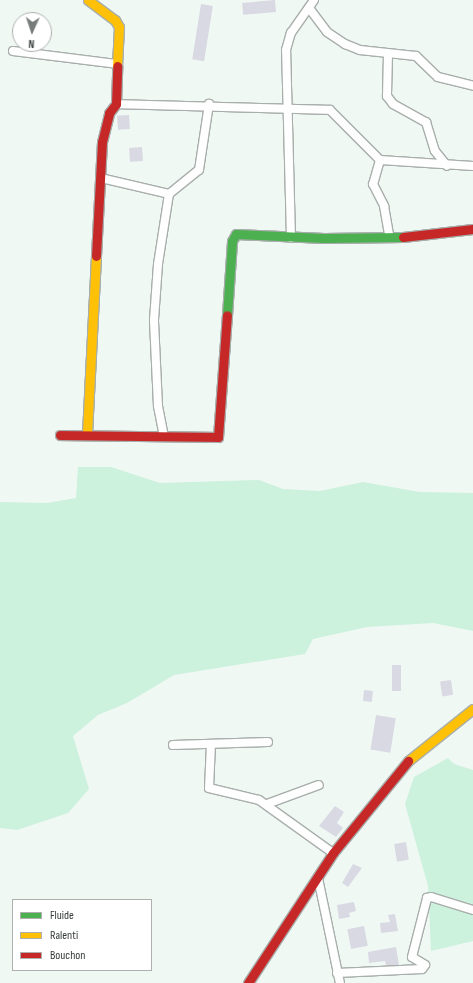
<!DOCTYPE html>
<style>
body{margin:0}
#map{position:relative;width:473px;height:983px;overflow:hidden;background:#f0f8f4;font-family:"Sofia Sans Condensed",sans-serif}
div>[style]{position:absolute}
[style*='--x']{left:calc(var(--x)*1px);top:calc(var(--y)*1px);width:calc(var(--w)*1px);rotate:calc(var(--a)*1deg)}
.green>*{inset:0;background:#ccf1dd}
.building>*{inset:0;background:#d9d9e3;transform-origin:0 0}
.roads{filter:drop-shadow(1px 0 #a8aeab) drop-shadow(-1px 0 #a8aeab) drop-shadow(0 1px #a8aeab) drop-shadow(0 -1px #a8aeab)}
.street>*{height:8px;margin:-4px;padding:0 4px;transform-origin:4px;border-radius:4px;background:#fdfefd}
.fast>*{height:9px;margin:-4.5px;padding:0 4.5px;transform-origin:4.5px;border-radius:4.5px;background:#4caf50}
.slow>*{height:9px;margin:-4.5px;padding:0 4.5px;transform-origin:4.5px;border-radius:4.5px;background:#ffc107}
.jam>*{height:9px;margin:-4.5px;padding:0 4.5px;transform-origin:4.5px;border-radius:4.5px;background:#c62828}
span{translate:-50% -50%;white-space:nowrap;text-align:center;line-height:1.15;-webkit-text-stroke:3.5px #fff;paint-order:stroke}
.legend{position:absolute;left:12px;top:899px;width:140px;height:72px;box-sizing:border-box;background:#fff;border:1px solid #aeb0af;margin:0;padding:5px 7px;list-style:none;font-size:12px;color:#343a36}
.legend li{display:flex;align-items:center;gap:8px;height:20px}
.legend b{width:20px;border:1px solid #aeb0af}
.north{position:absolute;left:12px;top:12px;width:40px;height:40px;box-sizing:border-box;background:#fff;border:1px solid #aeb0af;border-radius:50%;rotate:183deg;font-size:11px;font-weight:700;line-height:16px;text-align:center;color:#343a36}
.north::after{content:'';display:block;margin:auto;width:14px;height:18px;background:#767c78;clip-path:polygon(50% 0,100% 100%,50% 72%,0 100%)}
</style>
<div id="map">
<div class="green">
<div style="clip-path:polygon(78px 467px,111px 467px,160px 483px,259px 480px,283px 489px,320px 491px,363px 482px,420px 492px,473px 493px,473px 631px,433px 623px,367px 627px,313px 639px,305px 654px,174px 675px,127px 703px,98px 715px,73px 736px,89px 789px,68px 813px,17px 830px,0 828px,0 502px,47px 503px,76px 498px)"></div>
<div style="clip-path:polygon(448px 758px,454px 764px,473px 770px,473px 941px,431px 951px,428px 886px,405px 804px,414px 777px)"></div>
</div>
<div class="building">
<div style="left:275px;top:0;width:12px;height:33px;rotate:85deg"></div>
<div style="left:201px;top:4px;width:12px;height:56px;rotate:9deg"></div>
<div style="left:129px;top:115px;width:14px;height:12px;rotate:86deg"></div>
<div style="left:142px;top:147px;width:14px;height:13px;rotate:86deg"></div>
<div style="left:392px;top:665px;width:9px;height:26px"></div>
<div style="left:451px;top:680px;width:15px;height:11px;rotate:82deg"></div>
<div style="left:364px;top:690px;width:9px;height:11px;rotate:6deg"></div>
<div style="left:376px;top:715px;width:20px;height:35px;rotate:9deg"></div>
<div style="clip-path:polygon(335px 806px,344px 812px,337px 823px,343px 828px,336px 837px,319px 826px)"></div>
<div style="left:406px;top:842px;width:18px;height:12px;rotate:81deg"></div>
<div style="clip-path:polygon(353px 864px,362px 868px,348px 887px,342px 883px)"></div>
<div style="clip-path:polygon(354px 902px,356px 911px,349px 913px,350px 917px,339px 919px,337px 905px)"></div>
<div style="clip-path:polygon(395px 914px,398px 931px,381px 933px,380px 923px,390px 922px,388px 915px)"></div>
<div style="left:364px;top:926px;width:20px;height:17px;rotate:79deg"></div>
<div style="clip-path:polygon(396px 947px,399px 965px,386px 965px,385px 961px,369px 963px,368px 952px)"></div>
</div>
<div class="roads">
<div class="street">
<div style="--x:309;--y:8;--w:30;--a:53"></div>
<div style="--x:327;--y:32;--w:22;--a:34"></div>
<div style="--x:345;--y:44;--w:16;--a:22"></div>
<div style="--x:360;--y:50;--w:56;--a:6.1"></div>
<div style="--x:416;--y:56;--w:30;--a:44"></div>
<div style="--x:438;--y:77;--w:36;--a:14"></div>
<div style="--x:13;--y:51;--w:106;--a:7.1"></div>
<div style="--x:388;--y:54;--w:42;--a:91.4"></div>
<div style="--x:387;--y:96;--w:10;--a:53"></div>
<div style="--x:393;--y:104;--w:38;--a:29"></div>
<div style="--x:426;--y:122;--w:30;--a:73"></div>
<div style="--x:435;--y:151;--w:19;--a:51"></div>
<div style="--x:116;--y:104;--w:214;--a:1.6"></div>
<div style="--x:330;--y:110;--w:71;--a:45"></div>
<div style="--x:380;--y:160;--w:93;--a:3.7"></div>
<div style="--x:380;--y:160;--w:25;--a:106"></div>
<div style="--x:373;--y:184;--w:25;--a:63"></div>
<div style="--x:384;--y:206;--w:29;--a:80"></div>
<div style="--x:101;--y:178;--w:70;--a:13.2"></div>
<div style="--x:291;--y:238;--w:188;--a:-91.5"></div>
<div style="--x:286;--y:50;--w:18;--a:-74"></div>
<div style="--x:291;--y:33;--w:40;--a:-55.1"></div>
<div style="--x:164;--y:437;--w:32;--a:-101"></div>
<div style="--x:158;--y:406;--w:86;--a:-92.7"></div>
<div style="--x:154;--y:320;--w:56;--a:-85.9"></div>
<div style="--x:158;--y:264;--w:71;--a:-81.1"></div>
<div style="--x:169;--y:194;--w:38;--a:-39"></div>
<div style="--x:199;--y:170;--w:67;--a:-81.4"></div>
<div style="--x:211;--y:744;--w:44;--a:92.6"></div>
<div style="--x:209;--y:788;--w:51;--a:13.5"></div>
<div style="--x:259;--y:800;--w:91;--a:35.6"></div>
<div style="--x:173;--y:745;--w:95;--a:-1.8"></div>
<div style="--x:267;--y:804;--w:55;--a:-20.1"></div>
<div style="--x:318;--y:878;--w:107;--a:78.2"></div>
<div style="--x:337;--y:973;--w:85;--a:-2.7"></div>
<div style="--x:422;--y:969;--w:5;--a:-53"></div>
<div style="--x:425;--y:965;--w:15;--a:-148"></div>
<div style="--x:412;--y:957;--w:61;--a:-75.7"></div>
<div style="--x:427;--y:898;--w:4;--a:-14"></div>
<div style="--x:431;--y:897;--w:44;--a:17.2"></div>
</div>
<div class="fast">
<div style="--x:227;--y:315;--w:74;--a:-86.1"></div>
<div style="--x:232;--y:241;--w:8;--a:-60"></div>
<div style="--x:236;--y:234;--w:88;--a:2.6"></div>
<div style="--x:324;--y:238;--w:79;--a:-0.7"></div>
</div>
<div class="slow">
<div style="--x:88;--y:0;--w:34;--a:37"></div>
<div style="--x:115;--y:20;--w:8;--a:60"></div>
<div style="--x:119;--y:27;--w:39;--a:93"></div>
<div style="--x:87;--y:434;--w:178;--a:-87.1"></div>
<div style="--x:408;--y:761;--w:83;--a:-38.7"></div>
</div>
<div class="jam">
<div style="--x:403;--y:237;--w:70;--a:-6.5"></div>
<div style="--x:96;--y:256;--w:114;--a:-87"></div>
<div style="--x:102;--y:142;--w:30;--a:-76"></div>
<div style="--x:109;--y:113;--w:11;--a:-52"></div>
<div style="--x:116;--y:104;--w:38;--a:-88"></div>
<div style="--x:60;--y:435;--w:158;--a:0.7"></div>
<div style="--x:218;--y:437;--w:122;--a:-85.8"></div>
<div style="--x:248;--y:983;--w:155;--a:-56.8"></div>
<div style="--x:333;--y:853;--w:119;--a:-50.8"></div>
</div>
</div>
<ul class="legend">
<li><b style="height:5px;background:#4caf50"></b>Fluide</li>
<li><b style="height:5px;background:#ffc107"></b>Ralenti</li>
<li><b style="height:5px;background:#c62828"></b>Bouchon</li>
</ul>
<div class="north">N</div>
</div>
